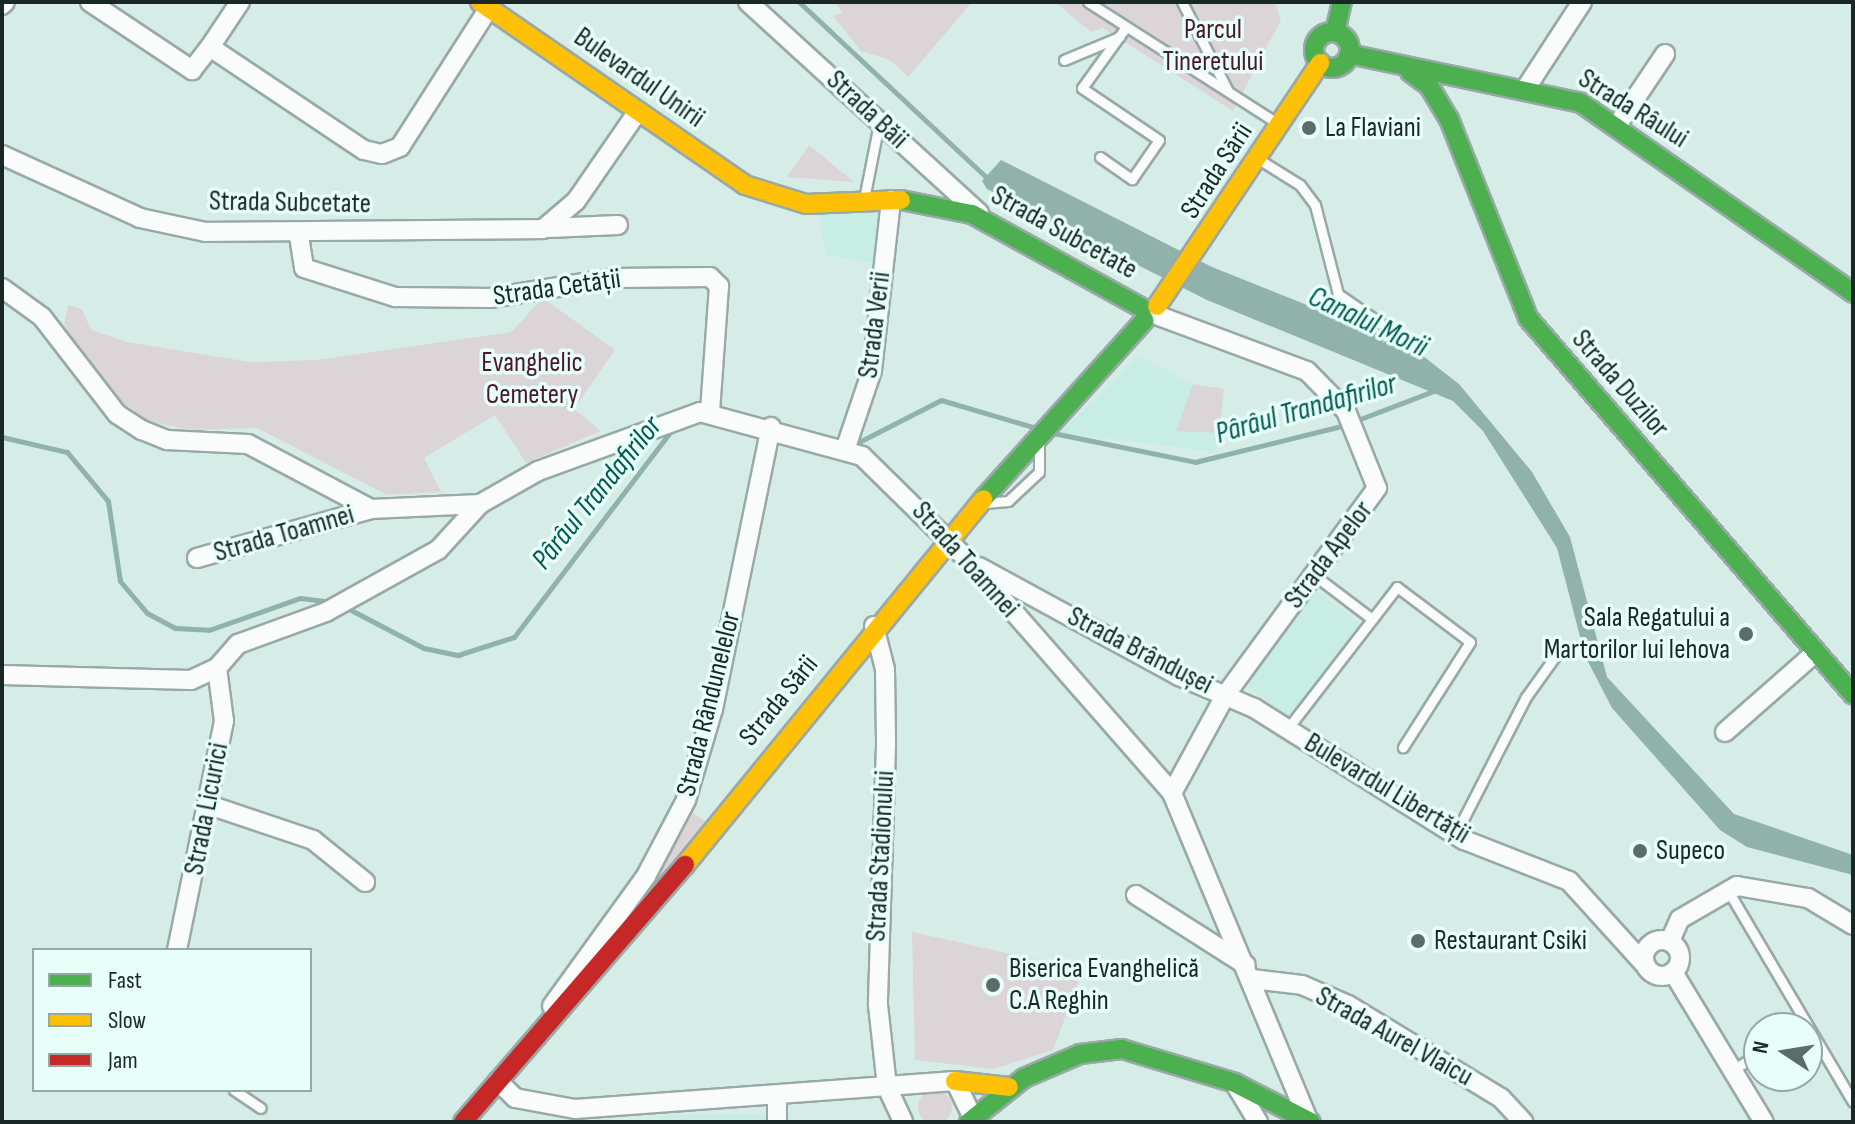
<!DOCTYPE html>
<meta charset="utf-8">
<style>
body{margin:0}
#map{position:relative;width:1855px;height:1124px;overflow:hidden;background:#d6ece7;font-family:"Sofia Sans Condensed",sans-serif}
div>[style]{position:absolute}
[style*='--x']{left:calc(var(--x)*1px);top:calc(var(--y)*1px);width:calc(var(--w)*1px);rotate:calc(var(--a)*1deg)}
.built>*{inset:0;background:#c8ede5;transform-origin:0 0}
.green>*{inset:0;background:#dcd5d7}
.round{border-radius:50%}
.water>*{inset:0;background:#90b2ab}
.stream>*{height:5px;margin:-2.5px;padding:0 2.5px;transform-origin:2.5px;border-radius:2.5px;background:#90b2ab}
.roads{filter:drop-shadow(2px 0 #98a9a6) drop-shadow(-2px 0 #98a9a6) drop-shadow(0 2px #98a9a6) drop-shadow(0 -2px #98a9a6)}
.lane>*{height:9px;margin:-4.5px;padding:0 4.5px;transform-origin:4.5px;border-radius:4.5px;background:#f9fcfb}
.street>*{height:18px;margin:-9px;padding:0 9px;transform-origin:9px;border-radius:9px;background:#f9fcfb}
.street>.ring{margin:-9px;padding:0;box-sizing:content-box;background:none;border:18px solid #f9fcfb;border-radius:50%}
.fast>*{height:18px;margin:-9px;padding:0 9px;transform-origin:9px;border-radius:9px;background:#4caf50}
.fast>.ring{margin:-9px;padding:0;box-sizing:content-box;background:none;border:18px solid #4caf50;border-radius:50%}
.slow>*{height:18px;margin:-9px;padding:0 9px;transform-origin:9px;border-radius:9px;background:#ffc107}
.jam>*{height:18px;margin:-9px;padding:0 9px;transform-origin:9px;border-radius:9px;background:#c62828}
.dots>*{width:22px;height:22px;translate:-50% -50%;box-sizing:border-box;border:4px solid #e7fef9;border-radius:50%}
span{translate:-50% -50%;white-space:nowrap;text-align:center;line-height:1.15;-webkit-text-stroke:7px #e7fef9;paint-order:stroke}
.park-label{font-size:28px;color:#481928}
.street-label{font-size:28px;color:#192825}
.poi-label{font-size:28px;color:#192825}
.left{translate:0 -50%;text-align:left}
.right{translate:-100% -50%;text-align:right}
.water-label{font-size:30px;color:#035a50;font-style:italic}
.frame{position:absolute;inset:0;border:4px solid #192825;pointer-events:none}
.legend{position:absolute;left:32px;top:948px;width:280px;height:144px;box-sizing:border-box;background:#e7fef9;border:2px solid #95a8a4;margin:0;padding:10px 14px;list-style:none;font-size:24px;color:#192825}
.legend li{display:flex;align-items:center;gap:16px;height:40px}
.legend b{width:40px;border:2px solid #95a8a4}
.north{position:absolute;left:1743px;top:1012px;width:80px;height:80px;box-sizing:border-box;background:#e7fef9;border:2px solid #95a8a4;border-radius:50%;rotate:282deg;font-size:22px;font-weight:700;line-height:32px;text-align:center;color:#192825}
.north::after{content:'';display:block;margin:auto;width:28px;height:36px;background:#5b6d69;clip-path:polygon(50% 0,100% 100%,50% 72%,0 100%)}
</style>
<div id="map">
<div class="built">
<div style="clip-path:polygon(881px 209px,876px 264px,826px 255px,818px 213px)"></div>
<div style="clip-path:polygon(1138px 356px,1201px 388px,1224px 389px,1217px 452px,1060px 433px)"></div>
<div style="left:1317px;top:590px;width:55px;height:118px;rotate:38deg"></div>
<div style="clip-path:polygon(771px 1114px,768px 1122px,660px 1122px,661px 1115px)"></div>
</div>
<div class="green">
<div style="clip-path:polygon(833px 2px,972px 2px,908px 77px,890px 60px,861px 51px,833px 16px,843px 12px)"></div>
<div style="clip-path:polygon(1055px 2px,1275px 2px,1281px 20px,1233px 111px,1103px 28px,1091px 32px)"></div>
<div style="clip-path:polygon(809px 145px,854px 182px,787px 177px)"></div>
<div style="clip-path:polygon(543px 298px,615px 350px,574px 409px,601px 431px,526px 463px,495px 415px,424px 458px,441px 492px,387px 495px,257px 428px,192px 430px,145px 421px,109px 390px,64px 325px,68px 305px,82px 309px,91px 330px,127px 342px,250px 362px,317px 360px,511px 332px)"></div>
<div style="clip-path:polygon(1193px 384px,1224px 389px,1219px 433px,1176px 431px)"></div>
<div style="clip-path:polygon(689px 810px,714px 828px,602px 959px)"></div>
<div style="clip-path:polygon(912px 932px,1083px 970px,1053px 1050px,993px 1069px,915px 1060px)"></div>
<div class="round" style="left:918px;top:1090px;width:34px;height:34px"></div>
</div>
<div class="water">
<div style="clip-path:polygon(1001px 160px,1212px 267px,1410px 346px,1459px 384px,1532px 472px,1570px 537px,1607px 677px,1734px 814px,1853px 855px,1853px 875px,1747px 847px,1720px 830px,1612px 708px,1585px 656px,1557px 548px,1483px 431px,1453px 401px,1207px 300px,987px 189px,982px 181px)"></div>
</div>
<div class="stream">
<div style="--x:799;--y:2;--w:259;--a:43.1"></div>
<div style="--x:1355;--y:421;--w:90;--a:-20.9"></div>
<div style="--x:1053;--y:433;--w:145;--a:11.5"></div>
<div style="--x:1195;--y:462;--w:155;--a:-13.8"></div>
<div style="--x:2;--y:437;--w:67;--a:13"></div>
<div style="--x:67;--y:452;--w:64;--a:50.1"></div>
<div style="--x:108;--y:501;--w:81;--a:81.5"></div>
<div style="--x:120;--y:581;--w:42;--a:49.8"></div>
<div style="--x:147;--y:613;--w:32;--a:28"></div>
<div style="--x:175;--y:628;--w:34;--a:3"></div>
<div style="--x:209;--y:630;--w:96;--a:-19.4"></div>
<div style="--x:300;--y:598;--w:34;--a:7"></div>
<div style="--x:853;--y:445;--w:99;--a:-27.1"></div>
<div style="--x:941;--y:400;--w:99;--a:16.4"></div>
<div style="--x:347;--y:608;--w:87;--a:27.5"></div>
<div style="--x:424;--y:648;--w:35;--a:12"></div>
<div style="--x:458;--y:655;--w:59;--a:-17.8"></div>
<div style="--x:514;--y:637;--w:264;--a:-52.7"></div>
</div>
<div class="roads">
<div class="lane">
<div style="--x:1088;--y:2;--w:224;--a:32.6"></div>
<div style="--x:1182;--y:2;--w:100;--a:62.7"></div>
<div style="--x:1064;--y:60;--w:60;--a:-22.7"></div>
<div style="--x:1100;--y:157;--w:39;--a:35"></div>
<div style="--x:1132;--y:179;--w:47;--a:-55.3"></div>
<div style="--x:1159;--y:140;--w:93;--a:-146"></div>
<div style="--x:1082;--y:88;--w:75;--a:-54.2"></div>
<div style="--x:1260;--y:160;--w:47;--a:32"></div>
<div style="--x:1300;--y:185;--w:25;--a:53"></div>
<div style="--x:1315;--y:205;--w:92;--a:75.5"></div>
<div style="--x:1338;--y:294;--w:51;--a:34.6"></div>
<div style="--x:864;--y:199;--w:77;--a:-78.8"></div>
<div style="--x:985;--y:503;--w:23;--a:-5"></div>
<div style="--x:1008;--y:501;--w:42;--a:-43.1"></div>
<div style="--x:1039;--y:472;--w:30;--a:-90"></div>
<div style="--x:1314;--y:575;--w:73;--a:37.2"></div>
<div style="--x:1288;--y:728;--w:178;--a:-52.3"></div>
<div style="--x:1397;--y:587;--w:91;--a:37"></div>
<div style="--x:1470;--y:642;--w:125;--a:122.5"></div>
<div style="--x:1455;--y:835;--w:155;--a:-62.8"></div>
<div style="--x:1526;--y:697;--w:52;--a:-54.5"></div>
<div style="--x:1727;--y:889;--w:247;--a:59.4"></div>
<div style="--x:1733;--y:1070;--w:31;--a:-33"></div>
<div style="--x:234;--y:1090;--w:32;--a:34"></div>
</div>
<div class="street">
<div style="--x:90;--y:2;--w:123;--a:33.7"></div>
<div style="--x:192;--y:70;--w:29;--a:-52"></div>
<div style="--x:210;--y:47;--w:185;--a:33.8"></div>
<div style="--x:364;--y:150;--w:18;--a:13"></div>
<div style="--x:382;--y:154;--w:19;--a:-21"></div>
<div style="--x:400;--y:147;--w:165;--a:-57.4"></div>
<div style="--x:748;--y:2;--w:313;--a:42.4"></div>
<div style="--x:2;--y:5;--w:4;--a:-45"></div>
<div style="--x:210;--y:47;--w:54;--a:-56.3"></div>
<div style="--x:1526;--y:88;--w:103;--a:-56.9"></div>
<div style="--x:1616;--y:127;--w:88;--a:-56.1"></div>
<div style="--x:2;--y:155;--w:152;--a:24.5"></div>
<div style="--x:140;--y:218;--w:67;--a:12"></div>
<div style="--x:206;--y:232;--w:337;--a:-0.5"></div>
<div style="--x:543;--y:229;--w:43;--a:-40.3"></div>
<div style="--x:576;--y:201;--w:109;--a:-55.4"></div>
<div style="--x:549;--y:228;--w:69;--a:-2.5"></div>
<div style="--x:299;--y:236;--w:32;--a:81"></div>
<div style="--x:304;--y:268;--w:96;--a:17.7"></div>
<div style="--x:395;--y:297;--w:95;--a:0.6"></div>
<div style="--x:490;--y:298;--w:127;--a:-9.1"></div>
<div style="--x:615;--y:278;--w:95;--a:-0.6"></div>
<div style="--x:710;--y:277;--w:13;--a:45"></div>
<div style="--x:719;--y:286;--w:126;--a:94.1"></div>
<div style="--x:2;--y:288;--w:49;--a:35.9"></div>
<div style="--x:42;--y:317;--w:123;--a:52.3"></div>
<div style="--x:117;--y:414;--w:30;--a:33"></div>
<div style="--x:142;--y:430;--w:27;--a:22"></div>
<div style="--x:167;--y:440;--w:81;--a:2.8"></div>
<div style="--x:248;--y:444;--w:139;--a:27.9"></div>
<div style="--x:371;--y:509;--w:109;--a:-2.6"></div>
<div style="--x:480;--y:504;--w:67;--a:-29.6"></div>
<div style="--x:538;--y:471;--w:172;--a:-20"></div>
<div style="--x:700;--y:412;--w:168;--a:15.2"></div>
<div style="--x:862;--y:456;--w:151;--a:44.5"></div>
<div style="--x:970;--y:562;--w:307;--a:48.8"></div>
<div style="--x:1172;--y:793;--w:352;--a:67.4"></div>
<div style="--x:1159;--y:316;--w:158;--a:20.4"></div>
<div style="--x:1307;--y:371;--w:56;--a:45.7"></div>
<div style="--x:1346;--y:411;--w:83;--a:68.1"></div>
<div style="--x:1377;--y:488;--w:255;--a:126.2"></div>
<div style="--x:1226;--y:694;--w:113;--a:118.6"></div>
<div style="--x:846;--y:447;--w:81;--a:-71.3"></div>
<div style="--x:872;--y:370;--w:171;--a:-83.6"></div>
<div style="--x:197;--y:558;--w:181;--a:-15.7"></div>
<div style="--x:979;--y:567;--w:228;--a:28.6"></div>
<div style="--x:1179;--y:676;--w:82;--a:23.1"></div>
<div style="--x:1254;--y:708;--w:248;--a:32.2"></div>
<div style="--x:1464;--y:840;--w:113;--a:21.3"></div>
<div style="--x:1569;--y:881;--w:115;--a:47.8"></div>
<div style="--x:874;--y:626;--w:44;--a:75.7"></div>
<div style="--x:885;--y:669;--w:76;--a:89.2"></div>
<div style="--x:886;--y:745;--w:260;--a:91.8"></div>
<div style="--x:878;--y:1005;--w:82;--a:83.7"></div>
<div style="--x:887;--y:1087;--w:38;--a:65"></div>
<div style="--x:2;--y:675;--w:189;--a:1.5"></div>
<div style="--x:191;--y:680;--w:29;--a:-25"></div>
<div style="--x:217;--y:668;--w:32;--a:-49"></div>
<div style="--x:238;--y:644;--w:94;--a:-20"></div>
<div style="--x:326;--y:612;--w:128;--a:-29"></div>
<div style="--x:438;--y:550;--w:62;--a:-47.6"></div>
<div style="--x:1725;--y:732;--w:121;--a:-41.3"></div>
<div style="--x:209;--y:805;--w:110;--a:18.6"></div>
<div style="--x:313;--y:840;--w:67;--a:38.9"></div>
<div style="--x:1136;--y:895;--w:130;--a:32.5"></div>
<div class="ring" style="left:1644px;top:940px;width:18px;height:18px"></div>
<div style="--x:1670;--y:941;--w:24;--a:-66"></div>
<div style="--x:1680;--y:919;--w:66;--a:-30.1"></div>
<div style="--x:1737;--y:886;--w:72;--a:9.6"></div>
<div style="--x:1808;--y:898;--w:52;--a:31"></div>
<div style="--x:177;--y:950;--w:234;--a:-78.4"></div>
<div style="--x:224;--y:721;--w:53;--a:-97.5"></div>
<div style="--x:1673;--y:972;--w:175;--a:58.8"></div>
<div style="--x:1252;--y:979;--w:50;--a:6.8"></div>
<div style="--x:1302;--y:985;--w:50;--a:23.5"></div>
<div style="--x:1348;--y:1005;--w:179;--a:31.3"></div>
<div style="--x:1501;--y:1098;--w:33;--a:47"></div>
<div style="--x:552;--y:1006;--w:160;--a:-54.1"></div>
<div style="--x:646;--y:876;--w:86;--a:-62.2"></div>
<div style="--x:686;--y:800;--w:95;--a:-73.5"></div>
<div style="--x:713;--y:709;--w:288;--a:-78.4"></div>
<div style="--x:498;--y:1081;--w:24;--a:45"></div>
<div style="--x:515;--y:1098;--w:61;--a:10.4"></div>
<div style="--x:575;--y:1109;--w:381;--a:-4.2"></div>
<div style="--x:955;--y:1081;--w:41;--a:64.1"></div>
<div style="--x:1237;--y:1087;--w:41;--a:59"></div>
<div style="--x:777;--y:1098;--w:24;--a:90"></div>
</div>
<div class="fast">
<div style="--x:1335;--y:32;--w:31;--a:-77"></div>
<div class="ring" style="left:1314px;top:32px;width:18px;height:18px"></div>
<div style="--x:1349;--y:54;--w:237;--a:11.9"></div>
<div style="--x:1581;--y:103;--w:332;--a:34.9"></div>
<div style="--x:1410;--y:72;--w:24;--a:36"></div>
<div style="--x:1429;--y:86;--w:39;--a:59"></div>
<div style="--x:1449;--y:119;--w:214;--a:68.3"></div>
<div style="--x:1528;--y:318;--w:497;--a:49.2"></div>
<div style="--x:901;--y:200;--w:72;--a:11.2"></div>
<div style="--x:972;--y:214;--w:194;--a:28.9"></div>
<div style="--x:983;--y:499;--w:241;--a:-47.9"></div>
<div style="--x:969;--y:1122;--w:70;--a:-38.7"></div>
<div style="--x:1024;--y:1078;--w:61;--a:-23.2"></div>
<div style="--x:1080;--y:1054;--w:42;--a:-6.8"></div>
<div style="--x:1122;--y:1049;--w:118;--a:16.7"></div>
<div style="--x:1235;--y:1083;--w:85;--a:27.2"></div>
</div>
<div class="slow">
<div style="--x:480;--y:2;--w:322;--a:34.6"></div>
<div style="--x:745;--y:185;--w:64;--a:17.3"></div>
<div style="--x:806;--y:204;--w:95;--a:-2.4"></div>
<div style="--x:1157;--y:306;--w:293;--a:-56.1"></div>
<div style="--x:685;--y:865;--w:472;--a:-50.8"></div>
<div style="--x:955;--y:1081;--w:54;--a:6.3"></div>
</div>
<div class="jam">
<div style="--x:463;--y:1122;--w:340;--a:-49.2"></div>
</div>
</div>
<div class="dots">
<div style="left:1309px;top:128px;background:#5b6d69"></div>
<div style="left:1746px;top:634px;background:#5b6d69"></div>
<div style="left:1640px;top:851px;background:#5b6d69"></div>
<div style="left:1418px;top:941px;background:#5b6d69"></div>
<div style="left:993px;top:985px;background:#5b6d69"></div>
</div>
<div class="park-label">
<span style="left:1213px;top:46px">Parcul<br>Tineretului</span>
<span style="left:532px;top:379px">Evanghelic<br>Cemetery</span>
</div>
<div class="street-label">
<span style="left:639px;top:78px;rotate:35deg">Bulevardul Unirii</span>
<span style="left:1633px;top:109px;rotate:32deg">Strada Râului</span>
<span style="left:867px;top:110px;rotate:43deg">Strada Băii</span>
<span style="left:1217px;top:171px;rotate:-57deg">Strada Sării</span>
<span style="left:290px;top:203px;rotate:1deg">Strada Subcetate</span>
<span style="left:1064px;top:233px;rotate:29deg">Strada Subcetate</span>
<span style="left:557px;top:288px;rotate:-8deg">Strada Cetății</span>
<span style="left:875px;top:325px;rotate:-83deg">Strada Verii</span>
<span style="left:1620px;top:384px;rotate:49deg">Strada Duzilor</span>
<span style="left:284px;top:534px;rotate:-16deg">Strada Toamnei</span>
<span style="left:1329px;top:555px;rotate:-53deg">Strada Apelor</span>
<span style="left:965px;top:560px;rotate:48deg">Strada Toamnei</span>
<span style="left:1140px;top:651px;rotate:27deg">Strada Brândușei</span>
<span style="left:779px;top:701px;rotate:-51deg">Strada Sării</span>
<span style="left:709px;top:704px;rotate:-76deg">Strada Rândunelelor</span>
<span style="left:1387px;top:789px;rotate:31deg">Bulevardul Libertății</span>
<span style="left:207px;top:809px;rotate:-79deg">Strada Licurici</span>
<span style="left:881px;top:856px;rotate:-87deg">Strada Stadionului</span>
<span style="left:1394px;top:1037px;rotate:29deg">Strada Aurel Vlaicu</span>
</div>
<div class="poi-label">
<span class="left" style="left:1325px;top:128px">La Flaviani</span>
<span class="right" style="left:1730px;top:634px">Sala Regatului a<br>Martorilor lui Iehova</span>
<span class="left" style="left:1656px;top:851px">Supeco</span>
<span class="left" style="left:1434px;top:941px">Restaurant Csiki</span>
<span class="left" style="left:1009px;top:985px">Biserica Evanghelică<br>C.A Reghin</span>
</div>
<div class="water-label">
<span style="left:1368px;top:322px;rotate:25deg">Canalul Morii</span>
<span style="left:1306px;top:409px;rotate:-16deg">Pârâul Trandafirilor</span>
<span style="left:597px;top:493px;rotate:-51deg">Pârâul Trandafirilor</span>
</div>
<div class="frame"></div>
<ul class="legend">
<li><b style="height:10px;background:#4caf50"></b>Fast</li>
<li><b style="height:10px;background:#ffc107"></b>Slow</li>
<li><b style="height:10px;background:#c62828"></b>Jam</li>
</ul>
<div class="north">N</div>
</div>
